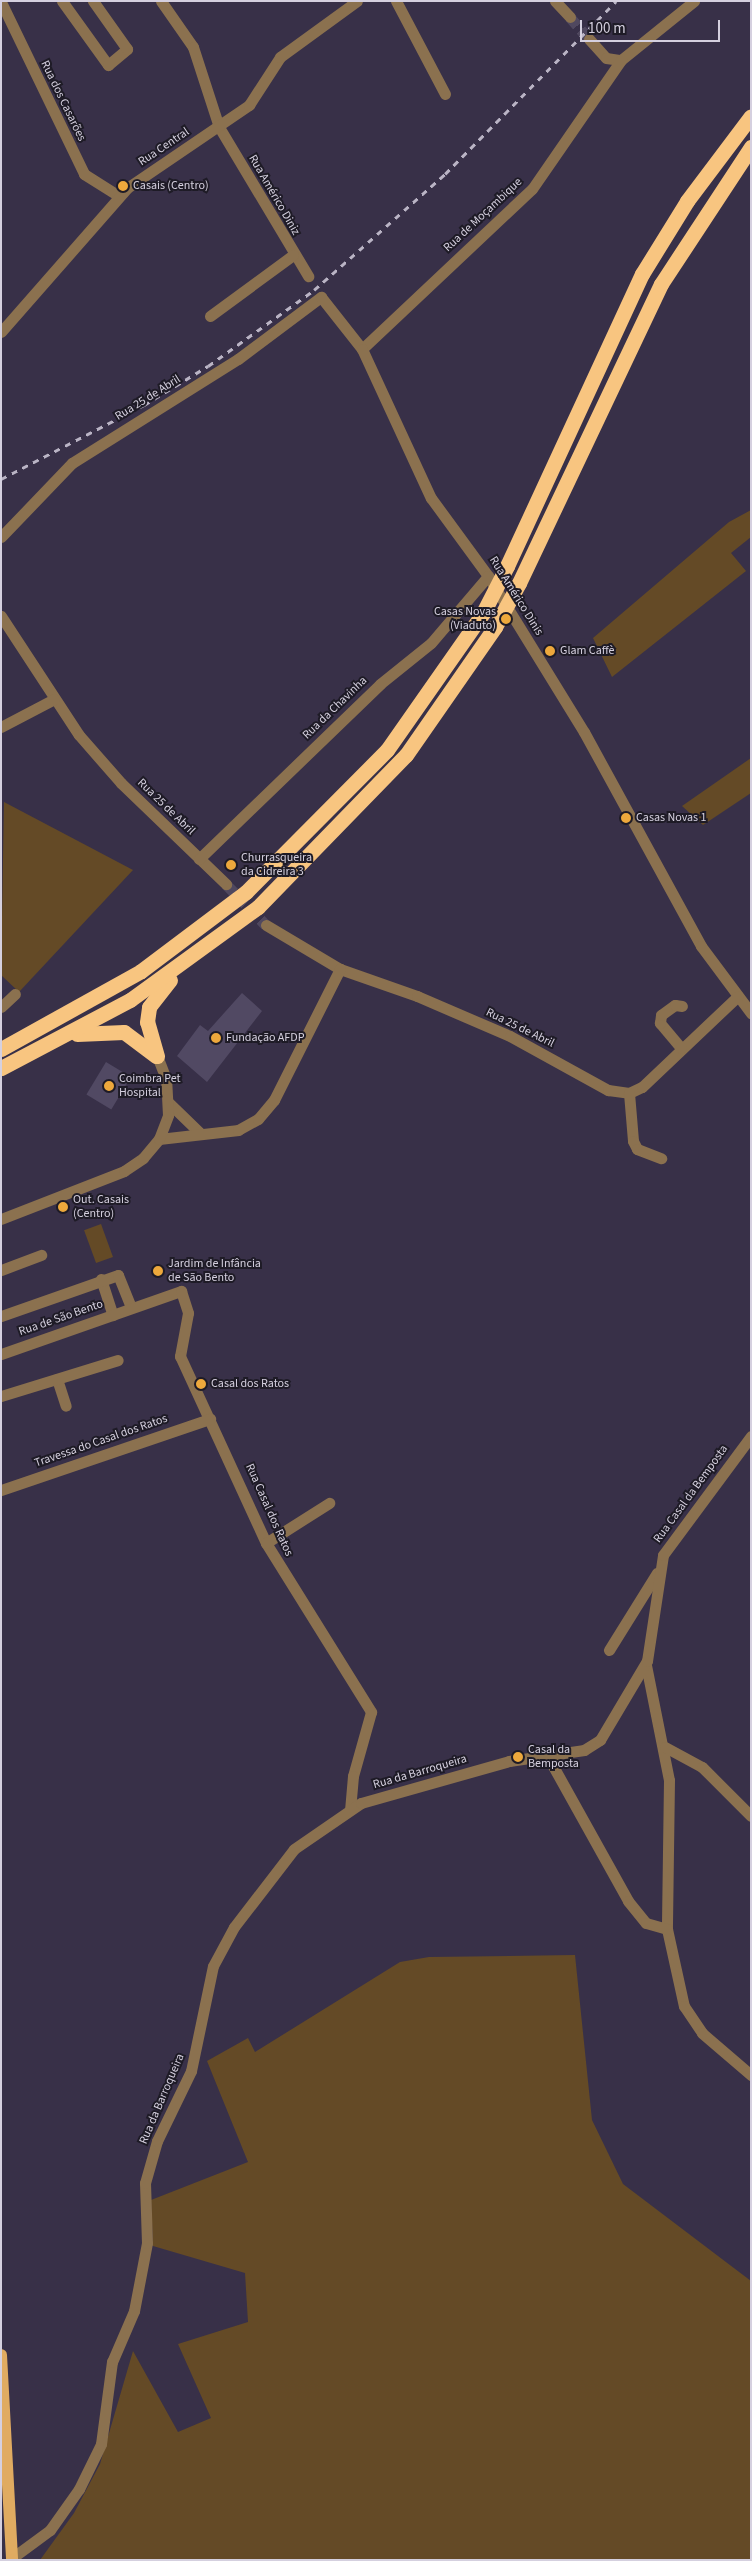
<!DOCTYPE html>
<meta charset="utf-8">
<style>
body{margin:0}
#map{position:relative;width:752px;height:2561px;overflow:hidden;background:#383048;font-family:"Source Sans 3",sans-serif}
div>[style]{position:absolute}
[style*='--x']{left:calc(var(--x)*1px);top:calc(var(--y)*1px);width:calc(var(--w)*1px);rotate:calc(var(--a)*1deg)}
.green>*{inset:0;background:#644a26;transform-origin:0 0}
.building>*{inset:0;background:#514963;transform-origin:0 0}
.minor-tunnel>*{height:11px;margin-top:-5.5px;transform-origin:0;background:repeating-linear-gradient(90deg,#50485f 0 11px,transparent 0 16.5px)}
.minor>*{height:11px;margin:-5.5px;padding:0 5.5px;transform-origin:5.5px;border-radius:5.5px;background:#8b714f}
.major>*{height:12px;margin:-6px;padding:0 6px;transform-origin:6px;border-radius:6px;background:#e0ab61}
.highway>*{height:15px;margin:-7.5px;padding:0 7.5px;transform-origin:7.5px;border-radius:7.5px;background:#f8c580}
.rail>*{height:2.5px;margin-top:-1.25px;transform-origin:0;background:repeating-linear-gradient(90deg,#bab4c5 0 6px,transparent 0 12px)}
.highway-bridge>*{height:15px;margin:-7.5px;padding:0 7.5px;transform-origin:7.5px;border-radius:7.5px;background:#f8c580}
.dots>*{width:14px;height:14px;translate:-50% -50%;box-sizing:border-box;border:2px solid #1e1b26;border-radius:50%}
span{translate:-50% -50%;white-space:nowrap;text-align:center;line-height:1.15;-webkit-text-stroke:4px #1e1b26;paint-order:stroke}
.street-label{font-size:12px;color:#d5d0df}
.poi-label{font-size:12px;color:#d5d0df}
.left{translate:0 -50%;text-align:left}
.right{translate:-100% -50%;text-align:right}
.frame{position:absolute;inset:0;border:2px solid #d5d0df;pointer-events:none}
.scale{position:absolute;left:580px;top:20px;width:140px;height:22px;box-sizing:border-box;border:2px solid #d5d0df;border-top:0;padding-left:6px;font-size:15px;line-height:18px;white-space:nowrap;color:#d5d0df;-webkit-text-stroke:4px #1e1b26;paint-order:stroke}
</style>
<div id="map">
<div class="green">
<div style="clip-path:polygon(751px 510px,751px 537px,731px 553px,746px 571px,612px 677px,593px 638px,729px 522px)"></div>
<div style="clip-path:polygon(751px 758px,751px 793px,703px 825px,682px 806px)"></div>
<div style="clip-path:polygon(4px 802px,133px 870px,19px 992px,1px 975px)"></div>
<div style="left:101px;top:1224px;width:35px;height:18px;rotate:70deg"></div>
<div style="clip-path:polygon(575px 1955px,592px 2120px,623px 2184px,751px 2281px,751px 2560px,40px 2560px,74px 2513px,100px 2464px,133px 2351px,178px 2432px,211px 2418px,178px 2344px,248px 2322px,245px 2273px,153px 2246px,151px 2200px,248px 2162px,207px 2061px,248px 2038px,255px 2052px,400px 1962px,429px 1957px)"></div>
</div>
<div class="building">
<div style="clip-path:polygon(242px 993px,262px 1011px,207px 1082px,177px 1056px,200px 1025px,208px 1031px)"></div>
<div style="left:106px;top:1062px;width:29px;height:38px;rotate:31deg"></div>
</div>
<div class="minor-tunnel">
<div style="--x:570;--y:17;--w:29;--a:49"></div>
<div style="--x:226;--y:884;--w:57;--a:45.7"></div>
</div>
<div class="minor">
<div style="--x:62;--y:1;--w:79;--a:54.3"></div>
<div style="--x:108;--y:65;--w:25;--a:-40"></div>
<div style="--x:127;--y:49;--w:59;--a:-125.3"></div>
<div style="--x:161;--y:1;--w:56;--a:55.2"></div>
<div style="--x:193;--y:47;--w:84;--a:72"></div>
<div style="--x:219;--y:127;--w:174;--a:59.1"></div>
<div style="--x:396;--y:1;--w:105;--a:62.2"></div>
<div style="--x:555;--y:1;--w:22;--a:47"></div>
<div style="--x:1;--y:2;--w:191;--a:64.2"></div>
<div style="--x:84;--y:174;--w:41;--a:32.2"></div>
<div style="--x:589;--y:39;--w:25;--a:48"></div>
<div style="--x:606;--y:58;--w:15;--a:8"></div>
<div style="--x:621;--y:60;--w:94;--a:-38.9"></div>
<div style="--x:210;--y:316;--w:103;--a:-36.3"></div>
<div style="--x:1;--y:332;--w:191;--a:-48.8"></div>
<div style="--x:127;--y:188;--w:148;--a:-34.2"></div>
<div style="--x:249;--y:105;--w:57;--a:-57.1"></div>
<div style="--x:280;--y:57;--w:95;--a:-36"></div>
<div style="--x:362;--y:349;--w:233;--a:-43.3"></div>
<div style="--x:532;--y:189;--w:157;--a:-55.4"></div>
<div style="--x:1;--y:537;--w:103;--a:-46.2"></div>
<div style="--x:72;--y:463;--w:196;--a:-32.1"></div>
<div style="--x:238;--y:359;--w:104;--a:-36.8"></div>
<div style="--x:321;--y:297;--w:66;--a:51.7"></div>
<div style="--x:362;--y:349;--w:164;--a:65.2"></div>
<div style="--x:431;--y:498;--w:97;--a:53.8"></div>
<div style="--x:488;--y:576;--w:183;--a:58.4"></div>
<div style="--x:584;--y:732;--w:244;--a:61.3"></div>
<div style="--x:701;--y:946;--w:84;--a:53.3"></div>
<div style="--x:1;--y:616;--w:142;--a:56.8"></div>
<div style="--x:79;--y:735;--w:64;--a:48.8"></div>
<div style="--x:121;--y:783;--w:146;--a:43.9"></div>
<div style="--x:1;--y:727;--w:60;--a:-27.8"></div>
<div style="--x:199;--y:859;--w:252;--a:-44"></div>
<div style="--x:380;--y:684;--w:65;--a:-38.8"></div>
<div style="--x:431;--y:643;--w:88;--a:-49.6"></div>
<div style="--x:266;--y:925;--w:86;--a:30.7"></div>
<div style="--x:340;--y:969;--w:82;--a:19.3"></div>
<div style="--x:417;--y:996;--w:101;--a:23.3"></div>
<div style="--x:510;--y:1036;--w:112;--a:28.9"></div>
<div style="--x:608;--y:1090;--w:21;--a:8"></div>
<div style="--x:629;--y:1093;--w:14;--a:-25"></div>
<div style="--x:642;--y:1087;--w:132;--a:-43.5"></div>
<div style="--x:1;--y:1007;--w:19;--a:-43"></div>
<div style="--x:681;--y:1048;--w:33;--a:-130"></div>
<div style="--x:660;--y:1023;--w:8;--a:-83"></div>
<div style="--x:661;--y:1015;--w:17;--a:-36"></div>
<div style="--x:675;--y:1005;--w:7;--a:8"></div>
<div style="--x:629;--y:1093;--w:48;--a:85.2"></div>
<div style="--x:633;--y:1141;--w:9;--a:63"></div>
<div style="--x:637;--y:1149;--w:26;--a:21"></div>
<div style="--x:169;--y:1103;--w:42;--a:44"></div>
<div style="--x:159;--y:1139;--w:80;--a:-6.5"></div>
<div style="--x:238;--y:1130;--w:23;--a:-29"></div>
<div style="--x:258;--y:1119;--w:25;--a:-50"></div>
<div style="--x:274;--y:1100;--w:147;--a:-63.3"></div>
<div style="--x:1;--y:1219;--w:132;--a:-21.3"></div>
<div style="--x:124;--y:1171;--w:23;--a:-34"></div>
<div style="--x:143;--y:1158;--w:25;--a:-50"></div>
<div style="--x:159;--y:1139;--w:26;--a:-69"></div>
<div style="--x:168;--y:1115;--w:36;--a:-93"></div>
<div style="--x:166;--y:1079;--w:25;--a:-111"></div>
<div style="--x:1;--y:1270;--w:43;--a:-20.6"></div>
<div style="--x:101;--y:1279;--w:38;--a:72"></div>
<div style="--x:1;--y:1316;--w:124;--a:-19.3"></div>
<div style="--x:118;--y:1275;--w:35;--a:68"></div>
<div style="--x:1;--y:1354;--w:191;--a:-19.3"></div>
<div style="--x:181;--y:1291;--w:23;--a:72"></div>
<div style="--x:188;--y:1313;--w:44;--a:100.5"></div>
<div style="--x:180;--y:1356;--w:206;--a:65.3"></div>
<div style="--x:266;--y:1543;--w:199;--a:58.1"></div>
<div style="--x:371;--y:1712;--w:66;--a:105.7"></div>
<div style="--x:353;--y:1776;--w:33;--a:95"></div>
<div style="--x:57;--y:1379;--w:28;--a:72"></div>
<div style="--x:1;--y:1396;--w:122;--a:-17.1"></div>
<div style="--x:1;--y:1490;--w:221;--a:-18.8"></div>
<div style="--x:266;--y:1543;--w:75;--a:-32.4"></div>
<div style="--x:609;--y:1650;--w:91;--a:-58.1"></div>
<div style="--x:646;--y:1665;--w:117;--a:78.7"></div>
<div style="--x:669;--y:1780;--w:149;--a:90.8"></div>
<div style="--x:667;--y:1929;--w:79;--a:77.6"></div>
<div style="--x:684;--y:2006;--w:32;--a:56"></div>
<div style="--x:702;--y:2033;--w:65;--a:40.6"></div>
<div style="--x:665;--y:1747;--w:42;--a:28.4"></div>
<div style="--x:702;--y:1767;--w:69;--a:45"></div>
<div style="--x:548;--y:1757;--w:165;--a:60.9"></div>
<div style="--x:628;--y:1901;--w:28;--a:51"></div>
<div style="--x:646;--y:1923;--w:22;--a:16"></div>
<div style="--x:12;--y:2558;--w:47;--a:-36.4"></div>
<div style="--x:50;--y:2530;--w:50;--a:-54.7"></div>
<div style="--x:79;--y:2489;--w:50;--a:-63.9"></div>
<div style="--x:101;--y:2444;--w:83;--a:-82.4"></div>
<div style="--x:112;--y:2362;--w:56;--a:-66.7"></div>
<div style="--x:134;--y:2311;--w:69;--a:-79.2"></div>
<div style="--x:147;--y:2243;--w:60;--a:-91.9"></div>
<div style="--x:145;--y:2183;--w:44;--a:-74.1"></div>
<div style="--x:157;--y:2141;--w:78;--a:-64.1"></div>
<div style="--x:191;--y:2071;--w:107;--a:-78.2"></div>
<div style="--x:213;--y:1966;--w:44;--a:-61.7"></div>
<div style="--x:234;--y:1927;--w:98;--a:-52.4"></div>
<div style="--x:294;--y:1849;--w:81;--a:-34.5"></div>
<div style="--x:361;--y:1803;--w:154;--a:-15.8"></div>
<div style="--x:509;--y:1761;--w:76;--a:-8.3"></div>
<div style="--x:584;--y:1750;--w:19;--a:-32"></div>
<div style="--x:600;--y:1740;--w:92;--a:-59.3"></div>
<div style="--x:647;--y:1661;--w:107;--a:-81.4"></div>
<div style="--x:663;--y:1555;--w:148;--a:-53.5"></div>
</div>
<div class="major">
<div style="--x:1;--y:2355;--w:205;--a:86.9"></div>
</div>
<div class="highway">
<div style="--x:507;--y:566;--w:322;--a:-65.2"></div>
<div style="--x:642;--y:274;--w:86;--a:-58.3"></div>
<div style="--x:687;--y:201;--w:106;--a:-53"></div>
<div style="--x:519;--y:583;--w:331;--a:-64.6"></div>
<div style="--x:661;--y:284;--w:164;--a:-56.7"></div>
<div style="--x:77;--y:1034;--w:47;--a:-2.4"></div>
<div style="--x:124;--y:1032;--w:40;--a:37"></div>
<div style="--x:1;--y:1049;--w:160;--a:-29.1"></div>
<div style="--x:141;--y:971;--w:131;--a:-37"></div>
<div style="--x:246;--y:892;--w:200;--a:-45.2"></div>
<div style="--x:387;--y:750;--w:167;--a:-55"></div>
<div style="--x:157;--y:1056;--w:35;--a:-106"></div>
<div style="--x:147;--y:1022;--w:15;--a:-82"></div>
<div style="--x:149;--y:1007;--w:34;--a:-52"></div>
<div style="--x:1;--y:1068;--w:146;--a:-27.8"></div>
<div style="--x:130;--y:1000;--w:158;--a:-36"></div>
<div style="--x:258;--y:907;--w:212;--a:-45.8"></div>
<div style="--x:406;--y:755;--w:156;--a:-55.2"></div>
</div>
<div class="rail">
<div style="--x:1;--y:479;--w:161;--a:-27.4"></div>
<div style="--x:144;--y:405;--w:75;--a:-31.4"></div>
<div style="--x:208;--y:366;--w:130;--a:-35.6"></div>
<div style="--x:314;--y:290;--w:175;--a:-41.5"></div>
<div style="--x:445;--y:174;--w:243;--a:-45.3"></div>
</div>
<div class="highway-bridge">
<div style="--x:483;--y:613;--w:53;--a:-62.9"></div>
<div style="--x:495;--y:627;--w:50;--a:-61.4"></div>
</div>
<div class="dots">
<div style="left:123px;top:186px;background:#eda83c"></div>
<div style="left:506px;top:619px;background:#eda83c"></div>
<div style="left:550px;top:651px;background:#eda83c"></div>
<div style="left:626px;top:818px;background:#eda83c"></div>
<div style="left:231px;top:865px;background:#eda83c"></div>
<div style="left:216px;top:1038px;background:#eda83c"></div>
<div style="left:109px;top:1086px;background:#eda83c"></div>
<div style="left:63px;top:1207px;background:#eda83c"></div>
<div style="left:158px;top:1271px;background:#eda83c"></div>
<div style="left:201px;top:1384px;background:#eda83c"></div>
<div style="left:518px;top:1757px;background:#eda83c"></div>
</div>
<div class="street-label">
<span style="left:63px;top:101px;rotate:64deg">Rua dos Casarões</span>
<span style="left:164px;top:147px;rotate:-34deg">Rua Central</span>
<span style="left:274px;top:195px;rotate:60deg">Rua Américo Diniz</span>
<span style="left:483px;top:215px;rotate:-43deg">Rua de Moçambique</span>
<span style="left:148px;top:398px;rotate:-32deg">Rua 25 de Abril</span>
<span style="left:516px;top:596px;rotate:58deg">Rua Américo Dinis</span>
<span style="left:335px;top:708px;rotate:-44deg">Rua da Chavinha</span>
<span style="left:166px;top:807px;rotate:44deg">Rua 25 de Abril</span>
<span style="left:520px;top:1028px;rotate:26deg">Rua 25 de Abril</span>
<span style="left:61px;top:1318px;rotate:-19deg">Rua de São Bento</span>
<span style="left:101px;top:1441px;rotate:-19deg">Travessa do Casal dos Ratos</span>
<span style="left:691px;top:1494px;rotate:-54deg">Rua Casal da Bemposta</span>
<span style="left:269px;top:1510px;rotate:66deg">Rua Casal dos Ratos</span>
<span style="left:420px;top:1772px;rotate:-16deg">Rua da Barroqueira</span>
<span style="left:162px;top:2099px;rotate:-67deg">Rua da Barroqueira</span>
</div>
<div class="poi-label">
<span class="left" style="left:133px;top:186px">Casais (Centro)</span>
<span class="right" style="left:496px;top:619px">Casas Novas<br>(Viaduto)</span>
<span class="left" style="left:560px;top:651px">Glam Caffè</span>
<span class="left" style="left:636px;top:818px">Casas Novas 1</span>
<span class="left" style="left:241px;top:865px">Churrasqueira<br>da Cidreira 3</span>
<span class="left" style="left:226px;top:1038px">Fundação AFDP</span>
<span class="left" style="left:119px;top:1086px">Coimbra Pet<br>Hospital</span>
<span class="left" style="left:73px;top:1207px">Out. Casais<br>(Centro)</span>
<span class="left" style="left:168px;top:1271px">Jardim de Infância<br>de São Bento</span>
<span class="left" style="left:211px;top:1384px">Casal dos Ratos</span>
<span class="left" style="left:528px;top:1757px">Casal da<br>Bemposta</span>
</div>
<div class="frame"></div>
<div class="scale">100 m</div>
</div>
